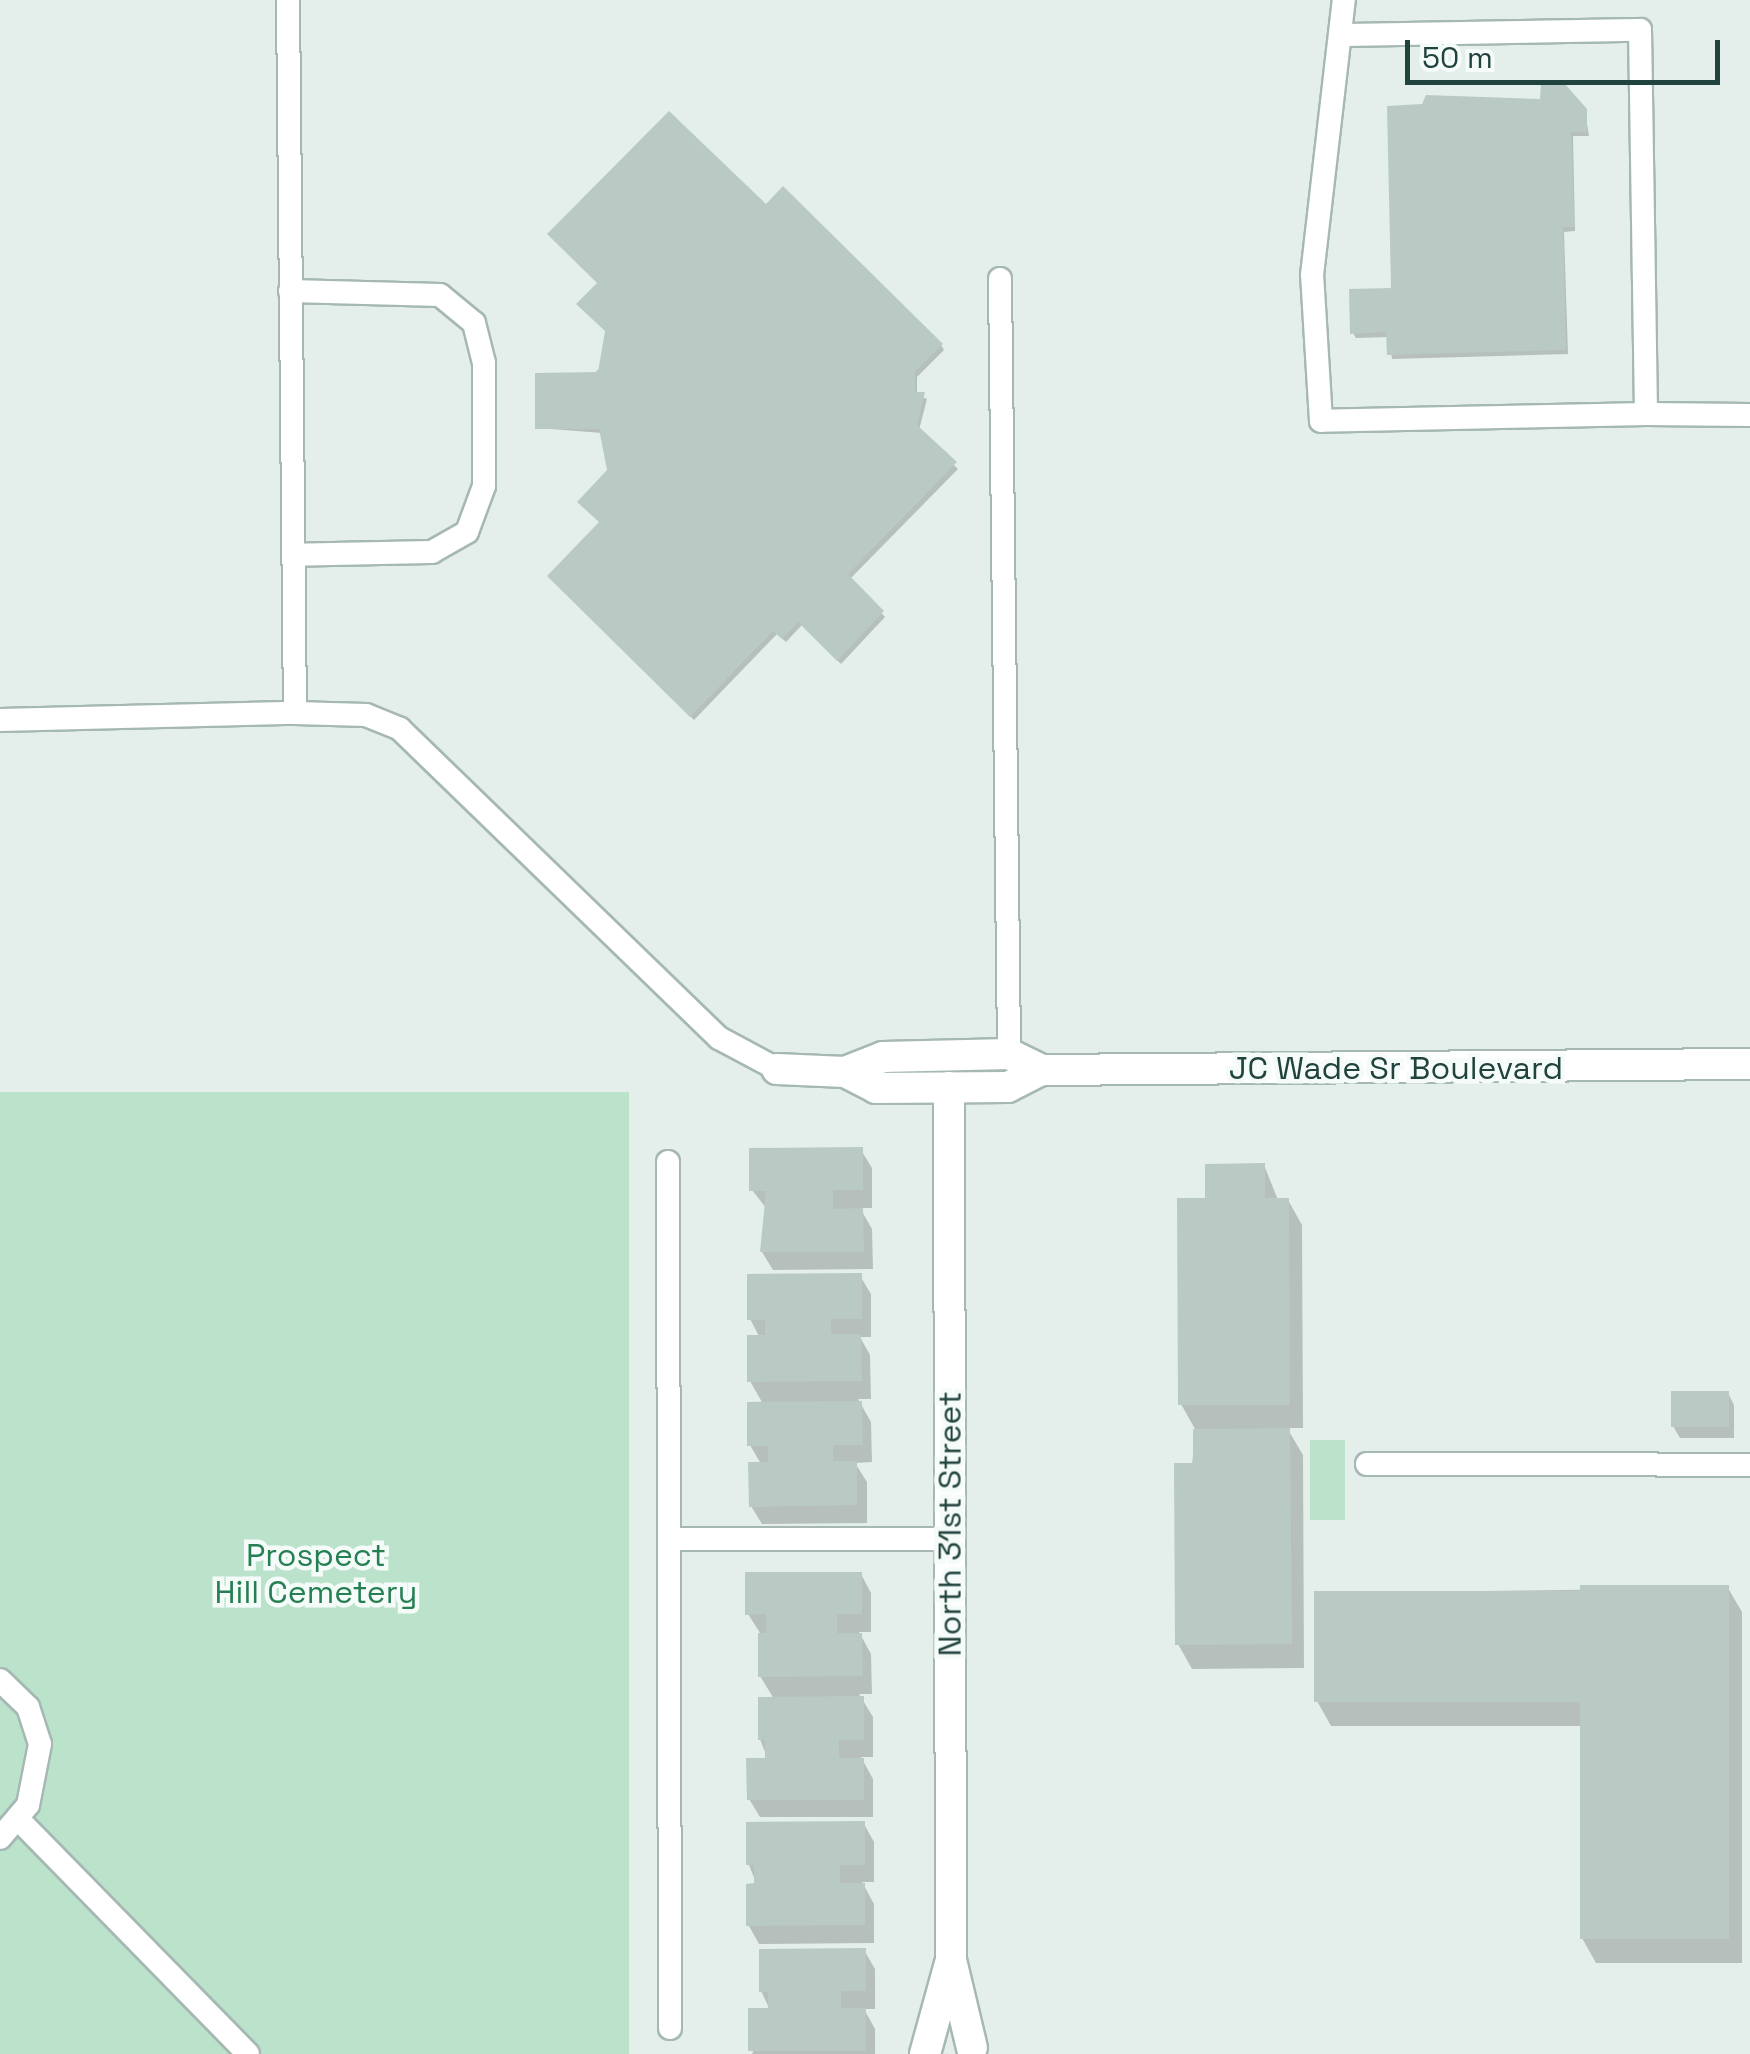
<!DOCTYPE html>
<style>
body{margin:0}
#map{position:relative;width:1750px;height:2054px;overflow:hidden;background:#e4efeb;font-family:"Space Grotesk",sans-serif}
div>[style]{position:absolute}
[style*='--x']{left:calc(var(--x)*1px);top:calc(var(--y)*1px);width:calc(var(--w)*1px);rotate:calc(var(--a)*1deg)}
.green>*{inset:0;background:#bbe2ca;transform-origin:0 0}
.shadow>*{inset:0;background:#0003}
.building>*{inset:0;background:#b9cac5;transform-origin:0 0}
.roads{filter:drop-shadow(2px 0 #a6b8b4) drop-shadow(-2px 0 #a6b8b4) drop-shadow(0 2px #a6b8b4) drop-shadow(0 -2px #a6b8b4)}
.lane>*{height:22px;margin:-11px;padding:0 11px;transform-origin:11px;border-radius:11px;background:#fff}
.street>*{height:30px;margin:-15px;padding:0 15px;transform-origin:15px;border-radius:15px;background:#fff}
span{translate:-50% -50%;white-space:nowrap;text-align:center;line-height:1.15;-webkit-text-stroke:9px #f5fbf9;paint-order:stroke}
.street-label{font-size:32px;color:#21433e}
.park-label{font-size:32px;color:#267f52}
.scale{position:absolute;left:1405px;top:40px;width:315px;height:45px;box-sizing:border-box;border:5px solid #21433e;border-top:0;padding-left:12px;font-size:30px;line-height:35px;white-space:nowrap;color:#21433e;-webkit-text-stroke:8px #f5fbf9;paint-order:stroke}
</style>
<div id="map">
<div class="green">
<div style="left:629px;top:1092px;width:962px;height:629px;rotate:90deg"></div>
<div style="left:1310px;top:1440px;width:35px;height:80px"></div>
</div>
<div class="shadow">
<div style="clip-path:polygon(1585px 111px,1589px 136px,1573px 136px,1575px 231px,1564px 232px,1568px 354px,1392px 359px,1389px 337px,1356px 338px,1353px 333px,1394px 291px)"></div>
<div style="clip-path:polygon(766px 207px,941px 345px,944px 350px,917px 377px,917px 395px,927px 399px,919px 430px,958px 469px,850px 579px,885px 617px,841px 664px,802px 625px,786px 642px,777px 634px,694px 720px,550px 577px,601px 523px,610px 471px,602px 433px,538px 428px)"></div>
<div style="clip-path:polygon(861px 1150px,872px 1168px,872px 1208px,860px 1208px,872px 1229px,873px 1269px,773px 1270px,762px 1252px,767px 1209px,752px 1190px)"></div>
<div style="clip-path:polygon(1264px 1165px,1278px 1200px,1288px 1200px,1302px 1225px,1303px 1428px,1287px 1428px,1303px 1455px,1304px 1668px,1192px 1669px,1178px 1644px,1195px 1429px,1181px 1404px,1208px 1200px)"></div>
<div style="clip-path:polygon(860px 1276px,871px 1294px,871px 1337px,860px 1337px,870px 1355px,871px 1399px,858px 1399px,871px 1422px,872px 1462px,855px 1463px,867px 1482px,867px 1523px,762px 1524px,751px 1506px,761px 1464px,750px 1445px,763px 1404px,750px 1381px,760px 1338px,750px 1319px)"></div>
<div style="clip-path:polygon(1728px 1393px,1734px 1405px,1734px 1438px,1680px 1438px,1673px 1426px)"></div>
<div style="clip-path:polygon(861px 1574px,871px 1593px,871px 1632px,859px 1632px,871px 1654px,872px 1694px,859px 1694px,873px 1717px,873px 1757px,861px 1757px,873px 1779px,873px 1817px,760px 1817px,749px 1799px,768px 1760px,760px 1739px,774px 1699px,760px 1676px,760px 1633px,748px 1614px)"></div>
<div style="clip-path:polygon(1728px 1588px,1742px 1612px,1742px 1963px,1596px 1963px,1582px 1938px,1582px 1726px,1331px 1726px,1317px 1701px,1317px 1593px)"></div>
<div style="clip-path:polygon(864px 1824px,874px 1842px,874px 1882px,862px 1882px,874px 1904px,874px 1943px,759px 1944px,749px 1926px,757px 1885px,749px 1865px)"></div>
<div style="clip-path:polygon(864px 1950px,875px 1969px,875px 2009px,864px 2009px,875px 2029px,875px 2054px,752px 2054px,770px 2010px,761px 1991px)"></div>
</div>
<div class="building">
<div style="clip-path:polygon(1541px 83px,1565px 84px,1587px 109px,1587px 132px,1571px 132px,1574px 227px,1563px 227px,1566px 350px,1387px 355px,1386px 332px,1350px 334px,1349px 289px,1391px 288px,1387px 106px,1422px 104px,1426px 95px,1540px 99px)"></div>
<div style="clip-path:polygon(669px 111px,766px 204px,783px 186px,943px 344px,915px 372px,915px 392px,925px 392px,917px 425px,957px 462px,848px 574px,884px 611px,837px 661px,798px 622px,782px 639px,773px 631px,690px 717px,547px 576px,599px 522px,577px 502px,607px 470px,599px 429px,535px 429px,535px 373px,598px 372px,605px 331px,576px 304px,597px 283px,547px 234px)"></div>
<div style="clip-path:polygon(863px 1147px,863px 1190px,833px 1190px,833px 1209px,863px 1208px,864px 1252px,760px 1252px,766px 1191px,749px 1191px,749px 1148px)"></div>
<div style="clip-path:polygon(1265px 1163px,1265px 1198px,1289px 1198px,1290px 1405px,1178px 1405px,1177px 1198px,1205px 1198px,1205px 1164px)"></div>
<div style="clip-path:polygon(862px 1273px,862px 1319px,831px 1319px,831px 1334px,861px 1334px,862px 1381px,747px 1382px,747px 1335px,765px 1335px,765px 1320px,747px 1320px,747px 1274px)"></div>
<div style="left:1671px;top:1391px;width:58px;height:36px"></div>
<div style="clip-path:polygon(862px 1401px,863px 1445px,833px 1445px,833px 1461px,857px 1461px,857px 1505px,749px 1507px,748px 1462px,768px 1462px,768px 1446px,747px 1446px,747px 1402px)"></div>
<div style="clip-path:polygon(1290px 1428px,1292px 1644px,1175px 1645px,1174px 1463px,1193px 1463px,1193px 1429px)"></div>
<div style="clip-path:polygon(745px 1572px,862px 1572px,862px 1614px,837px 1614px,837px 1633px,862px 1633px,863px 1676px,758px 1677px,758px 1633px,766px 1633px,766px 1614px,745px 1615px)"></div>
<div style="clip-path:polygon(1580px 1585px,1729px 1585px,1729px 1939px,1580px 1939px,1580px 1702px,1314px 1702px,1314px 1591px,1580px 1591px)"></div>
<div style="clip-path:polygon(864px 1696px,864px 1740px,839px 1740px,839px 1758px,864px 1758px,864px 1800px,747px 1800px,746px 1758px,765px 1758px,765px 1740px,758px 1740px,758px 1697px)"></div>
<div style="clip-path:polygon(865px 1821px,865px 1865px,840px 1865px,840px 1883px,865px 1883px,865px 1925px,746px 1926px,746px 1884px,754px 1883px,754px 1865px,746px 1865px,746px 1822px)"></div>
<div style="clip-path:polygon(866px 1948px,866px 1991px,841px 1991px,841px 2008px,866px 2008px,866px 2051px,748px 2051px,748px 2008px,768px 2008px,768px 1992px,759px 1992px,759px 1949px)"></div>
</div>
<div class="roads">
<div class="lane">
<div style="--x:288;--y:0;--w:713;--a:89.44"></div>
<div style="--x:295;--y:713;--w:71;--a:1.6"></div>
<div style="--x:366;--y:715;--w:37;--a:22"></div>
<div style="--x:400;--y:729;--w:444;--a:44.1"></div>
<div style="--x:719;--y:1038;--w:66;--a:28.1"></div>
<div style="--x:1343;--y:35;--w:297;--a:-1"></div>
<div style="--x:1640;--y:30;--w:384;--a:89.1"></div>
<div style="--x:1646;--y:414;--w:325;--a:178.8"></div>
<div style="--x:1321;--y:421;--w:146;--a:-93.5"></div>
<div style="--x:1312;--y:275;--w:277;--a:-83.4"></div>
<div style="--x:1000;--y:279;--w:775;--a:89.33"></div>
<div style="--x:290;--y:291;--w:150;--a:1.5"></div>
<div style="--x:440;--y:295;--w:44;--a:39.5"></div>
<div style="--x:474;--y:323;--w:41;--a:76"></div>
<div style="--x:484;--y:363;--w:123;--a:90"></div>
<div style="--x:484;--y:486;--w:49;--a:110.3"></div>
<div style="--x:467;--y:532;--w:40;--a:150.3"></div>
<div style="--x:432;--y:552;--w:138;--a:178.8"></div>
<div style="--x:1646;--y:414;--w:104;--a:0.6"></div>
<div style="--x:0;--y:720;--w:295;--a:-1.4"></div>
<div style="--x:668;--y:1162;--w:866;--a:89.87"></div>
<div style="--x:1367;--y:1464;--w:383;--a:0.1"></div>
<div style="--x:669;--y:1539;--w:281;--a:0"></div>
<div style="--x:0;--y:1680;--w:39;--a:44"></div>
<div style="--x:28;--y:1707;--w:39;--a:72"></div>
<div style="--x:40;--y:1744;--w:62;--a:101.1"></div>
<div style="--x:28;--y:1805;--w:43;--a:130.3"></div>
<div style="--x:19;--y:1820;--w:327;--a:45.6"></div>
</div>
<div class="street">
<div style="--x:777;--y:1069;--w:68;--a:2.5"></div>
<div style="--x:845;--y:1072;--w:41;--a:-21.5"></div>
<div style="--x:883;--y:1057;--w:126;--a:-1.4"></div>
<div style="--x:1009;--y:1054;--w:37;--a:26"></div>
<div style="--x:845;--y:1072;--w:35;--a:27"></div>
<div style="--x:876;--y:1088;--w:132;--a:-0.4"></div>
<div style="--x:1008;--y:1087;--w:38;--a:-27"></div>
<div style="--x:1042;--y:1070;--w:708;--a:-0.49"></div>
<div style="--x:949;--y:1087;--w:873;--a:89.87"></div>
<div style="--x:951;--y:1960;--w:90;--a:76.6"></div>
<div style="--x:925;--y:2054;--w:94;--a:-74.6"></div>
</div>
</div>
<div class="street-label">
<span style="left:1396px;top:1068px">JC Wade Sr Boulevard</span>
<span style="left:950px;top:1524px;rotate:-90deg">North 31st Street</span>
</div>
<div class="park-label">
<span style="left:316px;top:1574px">Prospect<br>Hill Cemetery</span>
</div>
<div class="scale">50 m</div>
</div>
